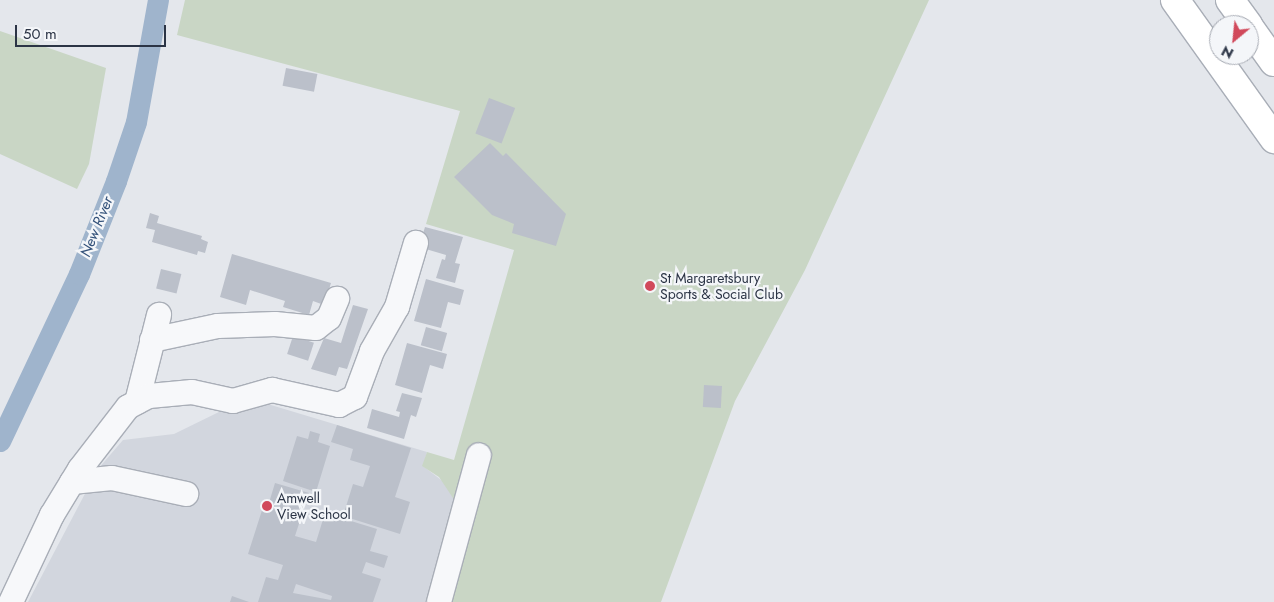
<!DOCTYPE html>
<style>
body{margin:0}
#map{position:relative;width:1274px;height:602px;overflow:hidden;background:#e4e7ec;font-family:Jost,sans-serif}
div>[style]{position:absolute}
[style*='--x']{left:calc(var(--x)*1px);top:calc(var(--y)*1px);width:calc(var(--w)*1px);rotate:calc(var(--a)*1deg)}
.built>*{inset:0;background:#d2d6de}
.green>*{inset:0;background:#c9d6c5}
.canal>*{height:21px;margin:-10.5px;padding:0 10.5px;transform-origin:10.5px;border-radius:10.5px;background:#9fb4cc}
.building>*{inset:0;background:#bbc0ca;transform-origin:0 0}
.roads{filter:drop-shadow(1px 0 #a9aeb7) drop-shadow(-1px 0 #a9aeb7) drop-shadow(0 1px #a9aeb7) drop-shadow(0 -1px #a9aeb7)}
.minor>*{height:24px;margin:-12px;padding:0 12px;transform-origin:12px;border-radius:12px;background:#f7f8fa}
.highway>*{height:28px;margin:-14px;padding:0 14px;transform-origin:14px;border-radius:14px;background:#fff}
.dots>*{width:14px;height:14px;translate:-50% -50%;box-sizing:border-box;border:2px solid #f4f6f9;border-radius:50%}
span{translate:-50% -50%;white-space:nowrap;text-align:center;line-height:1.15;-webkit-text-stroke:4.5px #f4f6f9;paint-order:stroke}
.poi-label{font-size:14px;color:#2b3445}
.left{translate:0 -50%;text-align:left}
.water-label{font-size:15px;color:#34527a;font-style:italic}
.north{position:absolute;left:1209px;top:15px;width:50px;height:50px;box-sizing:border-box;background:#f4f6f9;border:1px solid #a4a8b1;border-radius:50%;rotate:208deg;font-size:14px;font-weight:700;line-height:20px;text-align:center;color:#2b3445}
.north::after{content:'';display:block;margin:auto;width:18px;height:22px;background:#d1495b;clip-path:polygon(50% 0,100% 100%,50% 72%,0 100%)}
.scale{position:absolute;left:15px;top:25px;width:151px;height:22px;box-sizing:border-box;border:2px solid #2b3445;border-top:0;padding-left:6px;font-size:15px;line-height:18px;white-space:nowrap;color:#2b3445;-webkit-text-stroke:4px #f4f6f9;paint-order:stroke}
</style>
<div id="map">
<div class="built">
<div style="clip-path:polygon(261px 402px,427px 452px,423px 466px,445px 483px,455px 501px,431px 602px,28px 602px,98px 469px,123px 440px,174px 434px,223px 410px)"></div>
</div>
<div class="green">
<div style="clip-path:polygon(185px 0,929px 0,805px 270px,735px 401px,661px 602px,431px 602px,455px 501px,439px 477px,422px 466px,427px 452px,454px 460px,514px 250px,426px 224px,460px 111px,177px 35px)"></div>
<div style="clip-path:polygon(0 31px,106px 68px,89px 164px,77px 189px,0 154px)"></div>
</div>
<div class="canal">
<div style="--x:0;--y:441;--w:185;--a:-64.7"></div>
<div style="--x:79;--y:274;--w:100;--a:-68.3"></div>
<div style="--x:116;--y:181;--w:62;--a:-71.3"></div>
<div style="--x:136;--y:122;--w:124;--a:-79.8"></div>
</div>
<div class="building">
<div style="left:286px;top:68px;width:32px;height:18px;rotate:11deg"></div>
<div style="left:489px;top:98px;width:28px;height:38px;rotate:21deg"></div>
<div style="clip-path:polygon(490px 143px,503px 156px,506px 153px,566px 214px,556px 246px,512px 233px,514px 224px,492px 215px,454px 177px)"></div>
<div style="clip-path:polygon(150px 213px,159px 216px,157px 223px,202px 236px,201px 239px,208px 242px,205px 253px,198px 251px,197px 255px,152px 242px,155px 230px,146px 228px)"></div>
<div style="clip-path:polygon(425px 227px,463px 237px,455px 263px,460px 264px,455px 283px,436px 278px,442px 259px,445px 260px,446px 255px,419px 247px)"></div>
<div style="clip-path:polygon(232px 254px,331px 283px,324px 305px,313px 301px,309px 315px,283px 307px,285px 301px,250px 290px,246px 305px,220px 297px)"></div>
<div style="left:161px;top:269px;width:21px;height:20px;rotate:14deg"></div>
<div style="clip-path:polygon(426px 279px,464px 290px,460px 305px,448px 302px,441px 328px,414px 321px)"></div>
<div style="clip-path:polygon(353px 305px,368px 309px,347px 369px,339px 367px,336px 376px,311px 369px,324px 338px,341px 343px)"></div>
<div style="left:426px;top:327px;width:22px;height:19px;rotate:16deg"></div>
<div style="left:293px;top:336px;width:22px;height:19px;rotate:18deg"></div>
<div style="clip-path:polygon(407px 343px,447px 354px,443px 369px,430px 365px,422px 393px,395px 385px)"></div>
<div style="left:704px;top:385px;width:18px;height:22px;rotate:3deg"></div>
<div style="clip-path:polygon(402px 393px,422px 398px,416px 417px,411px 415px,404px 439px,367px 428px,372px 409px,399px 417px,400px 412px,396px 411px)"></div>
<div style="clip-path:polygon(337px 425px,411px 448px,395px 497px,410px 502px,400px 534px,343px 516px,353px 484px,363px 487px,370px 466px,350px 460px,353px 449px,331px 442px)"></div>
<div style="clip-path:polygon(310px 431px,320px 434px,318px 442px,330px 446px,316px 492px,283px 481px,297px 436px,308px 439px)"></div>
<div style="clip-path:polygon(evenodd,275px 483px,309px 493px,295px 536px,316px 542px,325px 513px,377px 529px,370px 551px,388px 556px,384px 568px,366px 562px,362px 573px,381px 579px,373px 602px,258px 602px,266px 577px,278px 580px,283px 565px,248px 554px,264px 504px,268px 506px,275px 483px,296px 584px,332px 596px,331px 600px,293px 593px,296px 584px)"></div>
<div style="clip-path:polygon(232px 596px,249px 602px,230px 602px)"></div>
</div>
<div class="roads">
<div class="minor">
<div style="--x:152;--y:340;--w:67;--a:-12"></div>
<div style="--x:218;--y:326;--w:57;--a:-2"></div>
<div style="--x:275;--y:324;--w:41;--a:5.6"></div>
<div style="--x:316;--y:328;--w:16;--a:-38"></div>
<div style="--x:329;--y:318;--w:21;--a:-67"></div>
<div style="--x:137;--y:402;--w:90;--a:-75.8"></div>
<div style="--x:72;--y:482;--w:40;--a:-5.7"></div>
<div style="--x:112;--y:478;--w:76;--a:12.2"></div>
<div style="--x:11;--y:602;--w:96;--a:-64.8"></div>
<div style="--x:52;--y:515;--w:54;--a:-58.7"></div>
<div style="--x:80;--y:469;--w:78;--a:-52.3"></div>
<div style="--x:128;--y:407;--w:24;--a:-28"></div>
<div style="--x:149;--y:396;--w:43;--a:-5.3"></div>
<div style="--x:192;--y:392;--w:42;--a:12.4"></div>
<div style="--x:233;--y:401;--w:41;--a:-15.8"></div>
<div style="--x:272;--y:390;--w:69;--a:12.6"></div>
<div style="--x:339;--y:405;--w:18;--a:-27"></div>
<div style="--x:355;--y:397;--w:49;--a:-69.7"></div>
<div style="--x:372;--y:351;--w:51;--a:-60.4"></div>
<div style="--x:397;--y:307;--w:67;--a:-73.5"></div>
<div style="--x:439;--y:602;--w:152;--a:-74.8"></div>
</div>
<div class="highway">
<div style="--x:1175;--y:0;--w:171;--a:54.5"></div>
<div style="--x:1230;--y:0;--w:31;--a:54"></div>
<div style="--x:1249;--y:27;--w:43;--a:54.5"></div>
</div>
</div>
<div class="dots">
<div style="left:650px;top:286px;background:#d1495b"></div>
<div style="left:267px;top:506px;background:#d1495b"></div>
</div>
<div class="poi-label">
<span class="left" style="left:660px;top:286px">St Margaretsbury<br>Sports &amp; Social Club</span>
<span class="left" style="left:277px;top:506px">Amwell<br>View School</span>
</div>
<div class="water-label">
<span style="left:97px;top:227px;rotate:-68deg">New River</span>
</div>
<div class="north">N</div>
<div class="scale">50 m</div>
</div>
